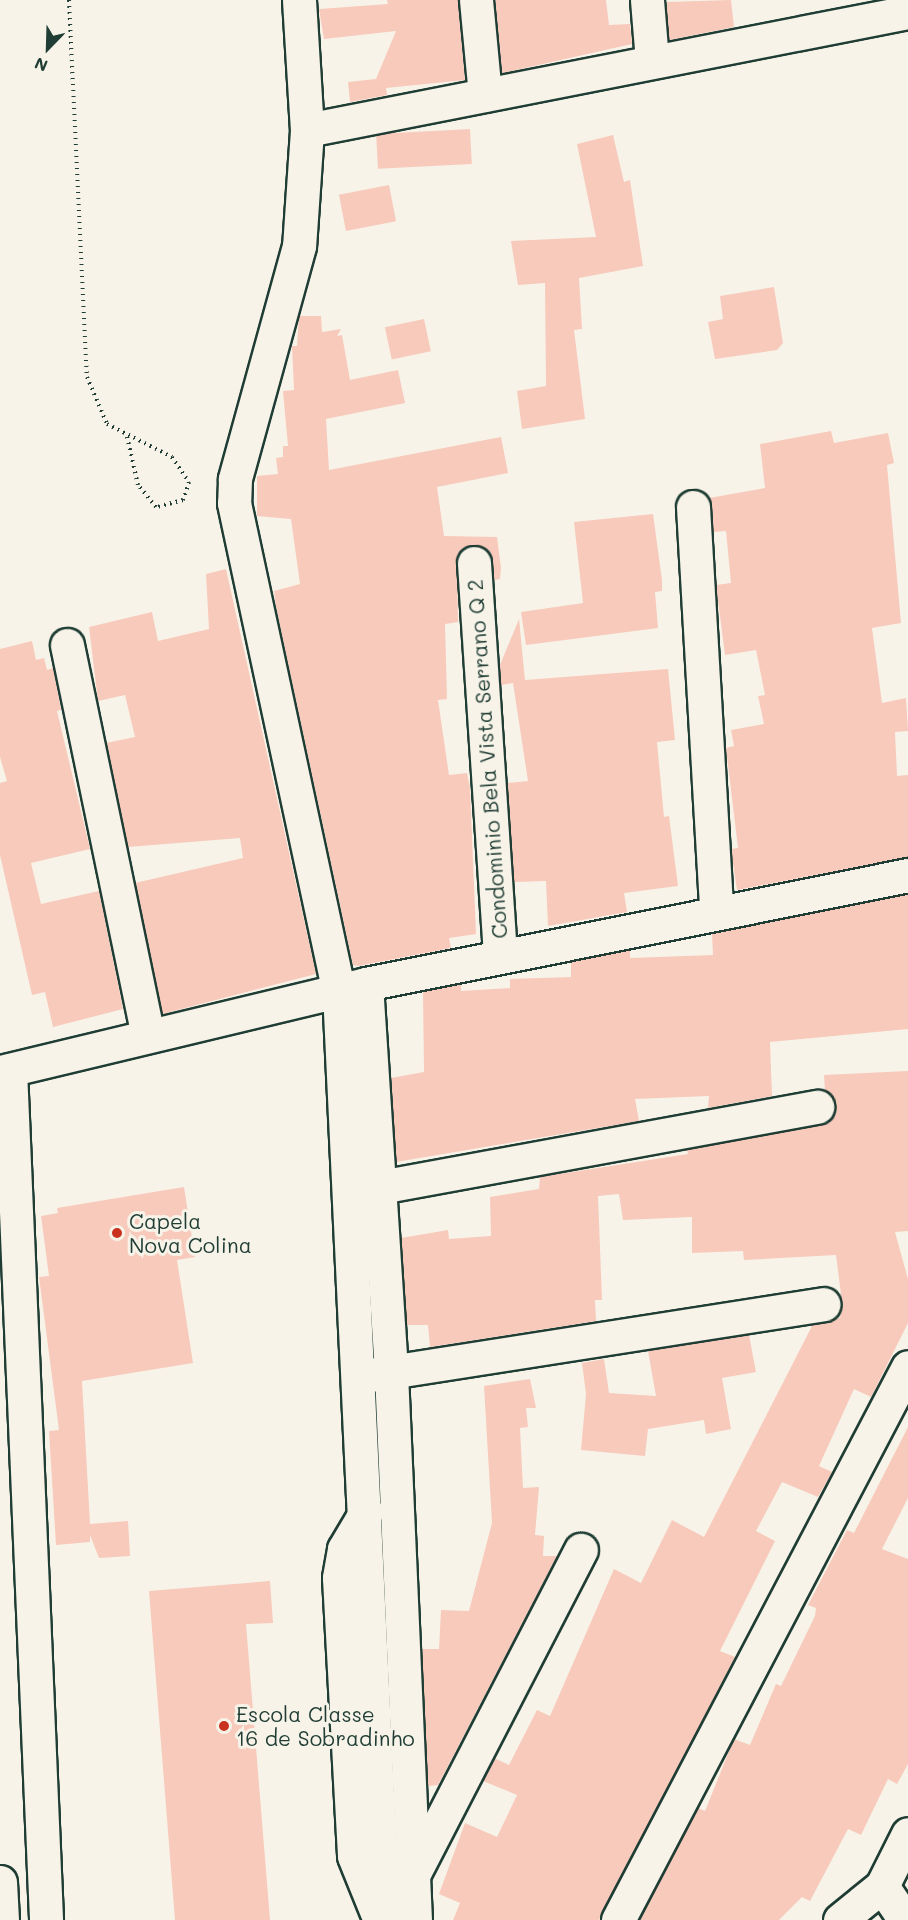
<!DOCTYPE html>
<style>
body{margin:0}
#map{position:relative;width:908px;height:1920px;overflow:hidden;background:#f7f3e8;font-family:Mali,sans-serif}
div>[style]{position:absolute}
[style*='--x']{left:calc(var(--x)*1px);top:calc(var(--y)*1px);width:calc(var(--w)*1px);rotate:calc(var(--a)*1deg)}
.building>*{inset:0;background:#f8cabc;transform-origin:0 0}
.path>*{height:4px;margin-top:-2px;transform-origin:0;background:repeating-linear-gradient(90deg,#1f3d34 0 1.5px,transparent 0 6px)}
.roads{filter:drop-shadow(2px 0 #1f3d34) drop-shadow(-2px 0 #1f3d34) drop-shadow(0 2px #1f3d34) drop-shadow(0 -2px #1f3d34)}
.minor>*{height:33px;margin:-16.5px;padding:0 16.5px;transform-origin:16.5px;border-radius:16.5px;background:#f7f3e8}
.dots>*{width:16px;height:16px;translate:-50% -50%;box-sizing:border-box;border:3px solid #f7f3e8;border-radius:50%}
span{translate:-50% -50%;white-space:nowrap;text-align:center;line-height:1.15;-webkit-text-stroke:6px #f7f3e8;paint-order:stroke}
.street-label{font-size:21px;color:#1f3d34}
.poi-label{font-size:21px;color:#1f3d34}
.left{translate:0 -50%;text-align:left}
.north{position:absolute;left:18px;top:18px;width:60px;height:60px;-webkit-text-stroke:4px #f7f3e8;paint-order:stroke;rotate:203deg;font-size:16px;font-weight:700;line-height:24px;text-align:center;color:#1f3d34}
.north::after{content:'';display:block;margin:auto;width:21px;height:27px;background:#1f3d34;clip-path:polygon(50% 0,100% 100%,50% 72%,0 100%)}
</style>
<div id="map">
<div class="building">
<div style="clip-path:polygon(387px 0,458px 0,465px 80px,386px 88px,387px 95px,350px 102px,348px 82px,376px 79px,396px 31px,324px 39px,319px 9px,388px 4px)"></div>
<div style="clip-path:polygon(495px 0,606px 0,609px 25px,630px 24px,632px 44px,502px 73px)"></div>
<div style="clip-path:polygon(731px 0,734px 27px,669px 40px,666px 2px)"></div>
<div style="left:470px;top:129px;width:35px;height:94px;rotate:87deg"></div>
<div style="clip-path:polygon(613px 135px,624px 182px,630px 180px,643px 266px,579px 278px,582px 329px,574px 330px,585px 419px,522px 429px,517px 391px,546px 386px,545px 283px,518px 285px,511px 241px,596px 237px,577px 144px)"></div>
<div style="left:389px;top:185px;width:37px;height:51px;rotate:79deg"></div>
<div style="clip-path:polygon(774px 287px,783px 343px,777px 350px,715px 359px,708px 322px,723px 319px,720px 296px)"></div>
<div style="clip-path:polygon(299px 316px,321px 316px,322px 332px,341px 329px,337px 336px,342px 335px,350px 380px,398px 370px,405px 403px,326px 419px,329px 470px,501px 437px,508px 473px,437px 487px,444px 536px,497px 537px,501px 568px,500px 579px,494px 580px,490px 553px,482px 546px,464px 547px,457px 555px,458px 622px,445px 624px,447px 699px,438px 700px,449px 775px,467px 773px,470px 788px,476px 934px,449px 938px,451px 948px,358px 966px,353px 965px,276px 607px,274px 591px,300px 584px,291px 519px,257px 516px,257px 476px,278px 474px,276px 458px,283px 457px,283px 446px,288px 446px,283px 391px,294px 390px,292px 346px,297px 346px)"></div>
<div style="left:424px;top:319px;width:33px;height:40px;rotate:78deg"></div>
<div style="clip-path:polygon(831px 431px,834px 443px,888px 433px,894px 463px,887px 465px,901px 623px,872px 628px,882px 703px,906px 698px,908px 731px,895px 732px,897px 776px,908px 775px,908px 857px,737px 890px,731px 849px,738px 848px,726px 748px,734px 746px,731px 730px,764px 724px,758px 696px,765px 695px,756px 650px,725px 655px,716px 585px,731px 583px,726px 531px,713px 532px,709px 498px,765px 488px,760px 444px)"></div>
<div style="clip-path:polygon(653px 514px,662px 580px,662px 591px,655px 592px,658px 628px,526px 645px,521px 612px,583px 603px,574px 522px)"></div>
<div style="clip-path:polygon(226px 569px,316px 974px,162px 1014px,135px 883px,243px 858px,240px 838px,128px 847px,106px 743px,135px 737px,125px 695px,98px 701px,89px 627px,152px 612px,158px 641px,209px 629px,206px 574px)"></div>
<div style="clip-path:polygon(519px 619px,525px 680px,668px 669px,675px 740px,657px 742px,664px 817px,669px 816px,678px 886px,624px 893px,627px 912px,548px 926px,546px 881px,514px 882px,507px 783px,528px 781px,513px 683px,501px 685px,500px 665px)"></div>
<div style="clip-path:polygon(32px 641px,36px 660px,44px 658px,47px 670px,53px 668px,61px 710px,57px 711px,90px 849px,31px 863px,41px 904px,99px 891px,123px 1009px,53px 1027px,45px 992px,32px 995px,0 855px,0 783px,7px 781px,0 757px,0 649px)"></div>
<div style="clip-path:polygon(908px 894px,908px 1029px,770px 1042px,772px 1096px,708px 1108px,709px 1096px,635px 1099px,639px 1121px,396px 1162px,391px 1078px,424px 1072px,423px 992px,461px 984px,461px 991px,510px 988px,510px 979px,571px 977px,571px 962px,630px 950px,630px 958px,713px 955px,712px 934px)"></div>
<div style="clip-path:polygon(908px 1071px,908px 1231px,895px 1232px,908px 1279px,908px 1323px,871px 1397px,854px 1389px,819px 1466px,832px 1472px,818px 1497px,782px 1482px,756px 1531px,775px 1541px,720px 1651px,735px 1657px,599px 1920px,453px 1920px,460px 1903px,439px 1894px,465px 1823px,497px 1837px,517px 1795px,483px 1781px,494px 1758px,509px 1765px,537px 1710px,550px 1716px,614px 1569px,641px 1583px,672px 1520px,704px 1537px,813px 1324px,840px 1318px,842px 1302px,836px 1255px,744px 1260px,743px 1251px,692px 1253px,692px 1217px,623px 1220px,619px 1194px,598px 1196px,602px 1300px,595px 1300px,596px 1321px,430px 1347px,428px 1325px,407px 1325px,401px 1238px,448px 1230px,449px 1239px,491px 1236px,490px 1197px,539px 1189px,540px 1177px,688px 1154px,687px 1150px,828px 1124px,835px 1104px,825px 1091px,824px 1075px)"></div>
<div style="clip-path:polygon(184px 1187px,195px 1257px,177px 1260px,193px 1363px,82px 1381px,90px 1524px,128px 1521px,130px 1556px,99px 1558px,90px 1535px,90px 1542px,56px 1545px,49px 1431px,59px 1430px,39px 1277px,49px 1276px,41px 1216px,58px 1213px,57px 1208px)"></div>
<div style="clip-path:polygon(749px 1335px,756px 1372px,722px 1378px,731px 1429px,706px 1434px,704px 1420px,648px 1429px,645px 1456px,581px 1450px,586px 1394px,582px 1363px,604px 1359px,609px 1393px,656px 1396px,648px 1351px)"></div>
<div style="clip-path:polygon(530px 1379px,536px 1408px,526px 1408px,528px 1427px,520px 1428px,523px 1488px,539px 1487px,535px 1535px,544px 1536px,543px 1556px,557px 1556px,438px 1785px,428px 1786px,422px 1649px,439px 1649px,441px 1610px,469px 1611px,492px 1523px,484px 1386px)"></div>
<div style="clip-path:polygon(908px 1427px,908px 1498px,882px 1549px,908px 1559px,908px 1764px,897px 1784px,888px 1779px,861px 1835px,848px 1829px,810px 1901px,802px 1897px,779px 1920px,639px 1920px,698px 1808px,705px 1811px,734px 1739px,750px 1745px,776px 1684px,781px 1686px,815px 1616px,816px 1608px,808px 1605px,847px 1530px,854px 1533px)"></div>
<div style="clip-path:polygon(270px 1581px,273px 1623px,246px 1624px,270px 1920px,175px 1920px,149px 1591px)"></div>
</div>
<div class="path">
<div style="--x:69;--y:0;--w:377;--a:87.3"></div>
<div style="--x:87;--y:377;--w:51;--a:66.9"></div>
<div style="--x:107;--y:424;--w:73;--a:26.9"></div>
<div style="--x:172;--y:457;--w:30;--a:56"></div>
<div style="--x:189;--y:482;--w:19;--a:108"></div>
<div style="--x:183;--y:500;--w:28;--a:165"></div>
<div style="--x:156;--y:507;--w:28;--a:-129"></div>
<div style="--x:138;--y:485;--w:50;--a:-102.7"></div>
</div>
<div class="roads">
<div class="minor">
<div style="--x:299;--y:0;--w:130;--a:86.5"></div>
<div style="--x:307;--y:130;--w:116;--a:93.9"></div>
<div style="--x:299;--y:246;--w:242;--a:105.4"></div>
<div style="--x:235;--y:479;--w:24;--a:92"></div>
<div style="--x:234;--y:503;--w:499;--a:77.9"></div>
<div style="--x:339;--y:991;--w:930;--a:87.29"></div>
<div style="--x:476;--y:0;--w:95;--a:84.6"></div>
<div style="--x:647;--y:0;--w:61;--a:85.3"></div>
<div style="--x:307;--y:130;--w:612;--a:-11.11"></div>
<div style="--x:693;--y:507;--w:405;--a:86.7"></div>
<div style="--x:474;--y:563;--w:393;--a:86.2"></div>
<div style="--x:67;--y:645;--w:396;--a:78.3"></div>
<div style="--x:366;--y:984;--w:390;--a:86.3"></div>
<div style="--x:391;--y:1373;--w:548;--a:87.49"></div>
<div style="--x:10;--y:1070;--w:851;--a:87.57"></div>
<div style="--x:0;--y:1072;--w:376;--a:-13.5"></div>
<div style="--x:366;--y:984;--w:553;--a:-11.37"></div>
<div style="--x:358;--y:1191;--w:467;--a:-10.4"></div>
<div style="--x:371;--y:1375;--w:458;--a:-8.9"></div>
<div style="--x:366;--y:1512;--w:43;--a:120.7"></div>
<div style="--x:344;--y:1549;--w:29;--a:100"></div>
<div style="--x:339;--y:1578;--w:278;--a:86.9"></div>
<div style="--x:354;--y:1856;--w:61;--a:68"></div>
<div style="--x:413;--y:1875;--w:366;--a:-62.7"></div>
<div style="--x:0;--y:1882;--w:38;--a:87"></div>
<div style="--x:882;--y:1886;--w:41;--a:55.9"></div>
<div style="--x:618;--y:1920;--w:624;--a:-62.33"></div>
<div style="--x:840;--y:1920;--w:54;--a:-39"></div>
<div style="--x:882;--y:1886;--w:58;--a:-63.4"></div>
</div>
</div>
<div class="dots">
<div style="left:117px;top:1233px;background:#c8321e"></div>
<div style="left:224px;top:1726px;background:#c8321e"></div>
</div>
<div class="street-label">
<span style="left:487px;top:759px;rotate:-94deg">Condominio Bela Vista Serrano Q 2</span>
</div>
<div class="poi-label">
<span class="left" style="left:129px;top:1233px">Capela<br>Nova Colina</span>
<span class="left" style="left:236px;top:1726px">Escola Classe<br>16 de Sobradinho</span>
</div>
<div class="north">N</div>
</div>
